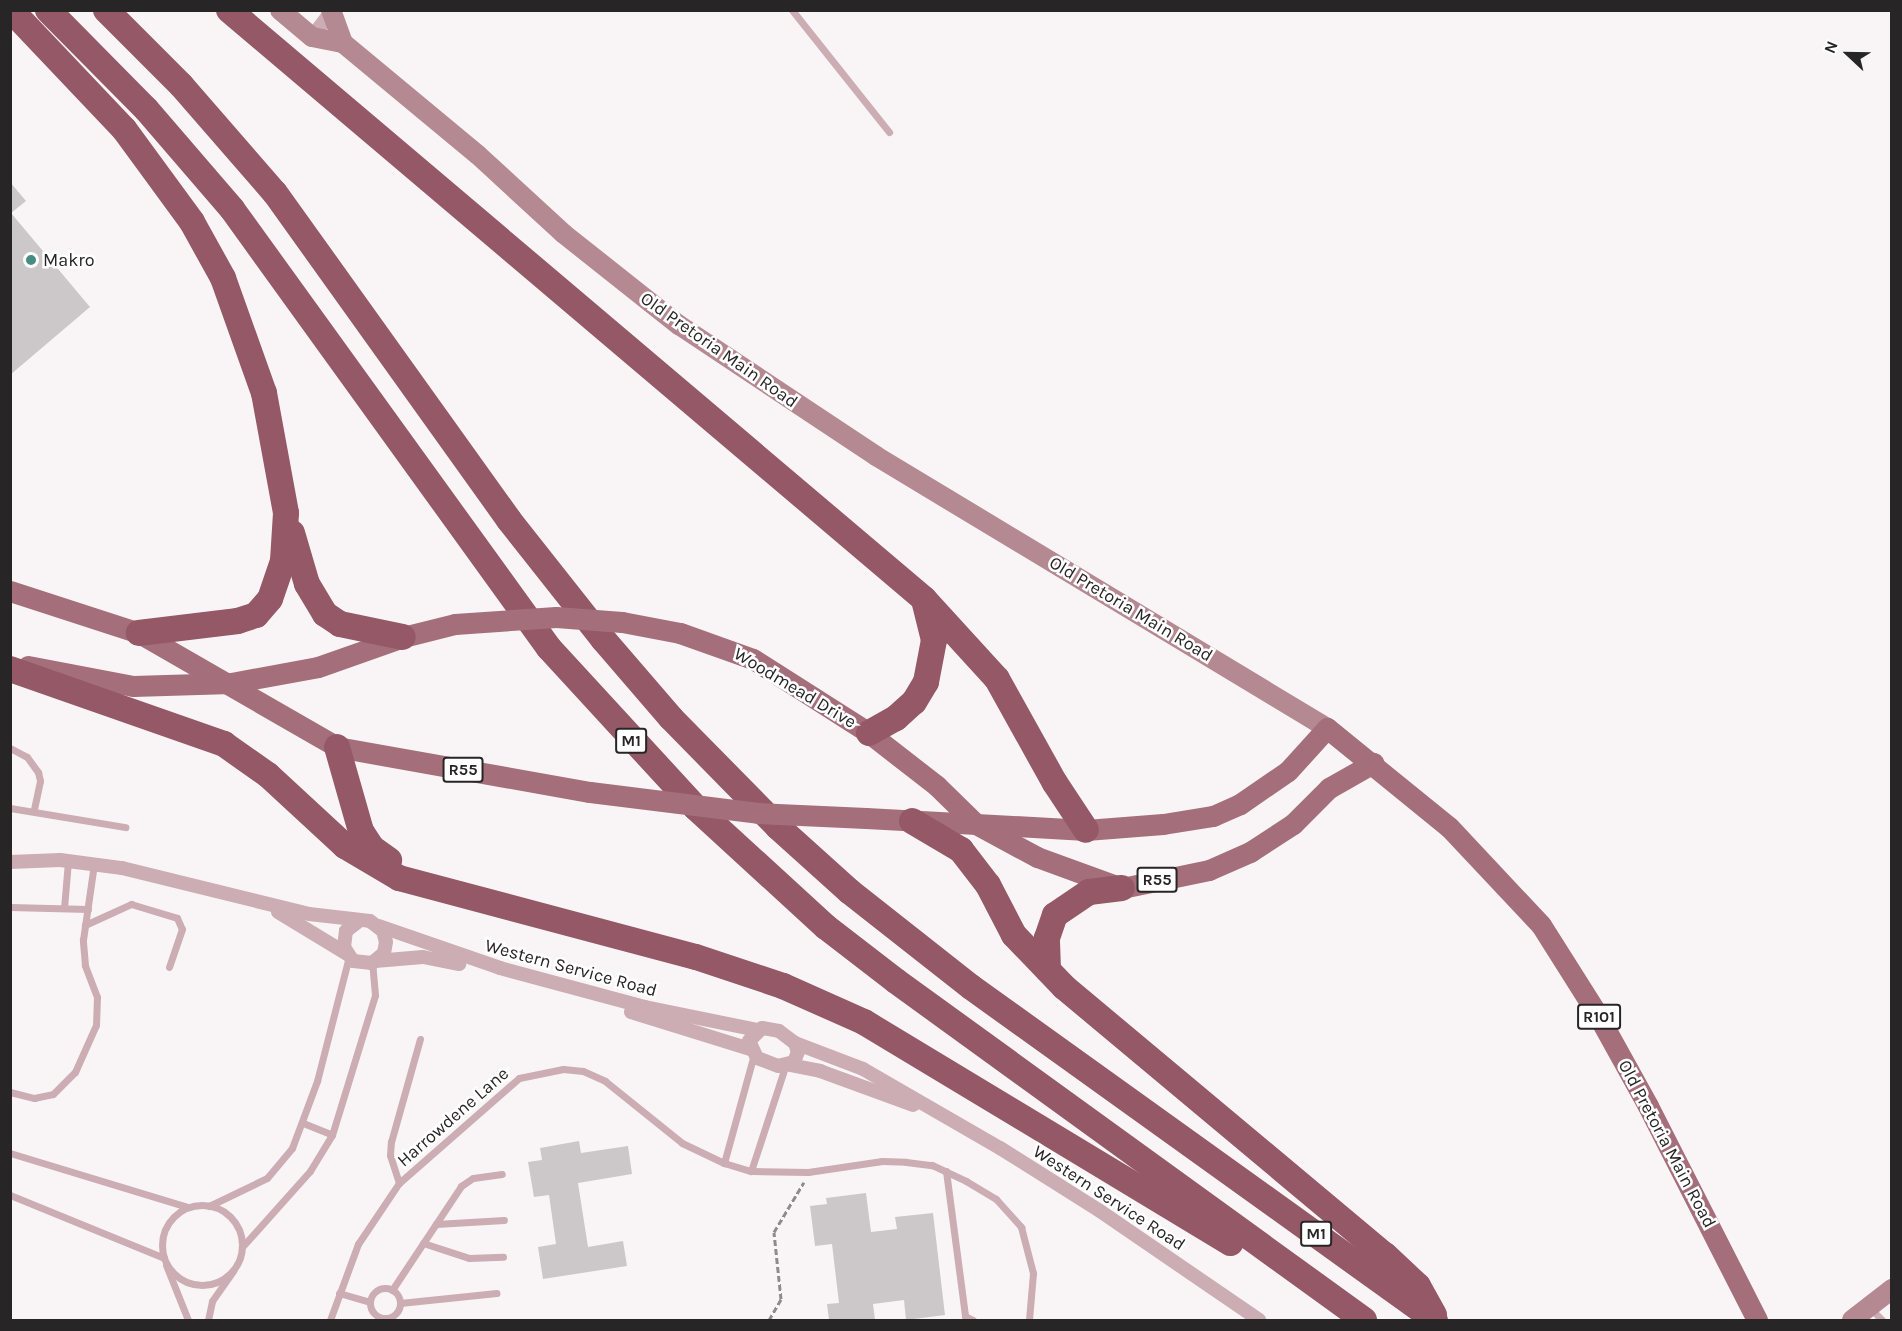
<!DOCTYPE html>
<style>
body{margin:0}
#map{position:relative;width:1902px;height:1331px;overflow:hidden;background:#f9f5f6;font-family:Karla,sans-serif}
div>[style]{position:absolute}
[style*='--x']{left:calc(var(--x)*1px);top:calc(var(--y)*1px);width:calc(var(--w)*1px);rotate:calc(var(--a)*1deg)}
.building>*{inset:0;background:#ccc8c9}
.path>*{height:3px;margin-top:-1.5px;transform-origin:0;background:repeating-linear-gradient(90deg,#8e8b8c 0 6px,transparent 0 9px)}
.lane>*{height:7px;margin:-3.5px;padding:0 3.5px;transform-origin:3.5px;border-radius:3.5px;background:#cbadb3}
.lane>.ring{margin:-3.5px;padding:0;box-sizing:content-box;background:none;border:7px solid #cbadb3;border-radius:50%}
.street>*{height:14px;margin:-7px;padding:0 7px;transform-origin:7px;border-radius:7px;background:#cbadb3}
.secondary>*{height:20px;margin:-10px;padding:0 10px;transform-origin:10px;border-radius:10px;background:#b58992}
.primary>*{height:21px;margin:-10.5px;padding:0 10.5px;transform-origin:10.5px;border-radius:10.5px;background:#a46f7b}
.highway>*{height:26px;margin:-13px;padding:0 13px;transform-origin:13px;border-radius:13px;background:#945867}
.primary-bridge>*{height:21px;margin:-10.5px;padding:0 10.5px;transform-origin:10.5px;border-radius:10.5px;background:#a46f7b}
.dots>*{width:16px;height:16px;translate:-50% -50%;box-sizing:border-box;border:3px solid #fff;border-radius:50%}
span{translate:-50% -50%;white-space:nowrap;text-align:center;line-height:1.15;-webkit-text-stroke:5px #fff;paint-order:stroke}
.shield-label span{padding:2px 4px;background:#fff;border:2px solid;border-radius:4px;-webkit-text-stroke-width:0}
.shield-label{font-size:16px;color:#272526;font-weight:700}
.poi-label{font-size:18px;color:#272526}
.left{translate:0 -50%;text-align:left}
.street-label{font-size:18px;color:#272526}
.frame{position:absolute;inset:0;border:12px solid #272526;pointer-events:none}
.north{position:absolute;left:1818px;top:24px;width:60px;height:60px;-webkit-text-stroke:4px #fff;paint-order:stroke;rotate:292deg;font-size:16px;font-weight:700;line-height:24px;text-align:center;color:#272526}
.north::after{content:'';display:block;margin:auto;width:21px;height:27px;background:#272526;clip-path:polygon(50% 0,100% 100%,50% 72%,0 100%)}
</style>
<div id="map">
<div class="building">
<div style="clip-path:polygon(10px 182px,26px 201px,11px 213px,90px 307px,10px 375px)"></div>
<div style="clip-path:polygon(579px 1141px,581px 1153px,628px 1146px,632px 1174px,578px 1183px,588px 1247px,623px 1241px,627px 1266px,543px 1279px,538px 1247px,556px 1244px,549px 1195px,534px 1197px,528px 1162px,542px 1160px,540px 1148px)"></div>
<div style="clip-path:polygon(866px 1193px,871px 1232px,897px 1229px,895px 1217px,933px 1213px,945px 1315px,906px 1320px,904px 1300px,873px 1304px,875px 1320px,829px 1320px,827px 1304px,839px 1303px,832px 1244px,815px 1246px,810px 1206px,827px 1204px,826px 1198px)"></div>
</div>
<div class="path">
<div style="--x:769;--y:1320;--w:24;--a:-60"></div>
<div style="--x:781;--y:1299;--w:67;--a:-96"></div>
<div style="--x:774;--y:1232;--w:58;--a:-59"></div>
</div>
<div class="lane">
<div style="--x:792;--y:10;--w:156;--a:51.5"></div>
<div style="--x:10;--y:748;--w:19;--a:28"></div>
<div style="--x:27;--y:757;--w:19;--a:54"></div>
<div style="--x:38;--y:772;--w:9;--a:77"></div>
<div style="--x:40;--y:781;--w:30;--a:102"></div>
<div style="--x:10;--y:808;--w:117;--a:9.4"></div>
<div style="--x:10;--y:907;--w:78;--a:1.5"></div>
<div style="--x:64;--y:908;--w:47;--a:-85.1"></div>
<div style="--x:85;--y:925;--w:51;--a:-24.5"></div>
<div style="--x:131;--y:904;--w:48;--a:16.9"></div>
<div style="--x:177;--y:918;--w:12;--a:66"></div>
<div style="--x:182;--y:929;--w:40;--a:108.9"></div>
<div style="--x:10;--y:1092;--w:25;--a:14"></div>
<div style="--x:34;--y:1098;--w:19;--a:-12"></div>
<div style="--x:53;--y:1094;--w:31;--a:-45"></div>
<div style="--x:75;--y:1072;--w:51;--a:-65.9"></div>
<div style="--x:96;--y:1025;--w:28;--a:-88"></div>
<div style="--x:97;--y:997;--w:34;--a:-111"></div>
<div style="--x:85;--y:965;--w:25;--a:-95"></div>
<div style="--x:83;--y:940;--w:77;--a:-81.8"></div>
<div style="--x:303;--y:1123;--w:31;--a:22"></div>
<div style="--x:10;--y:1153;--w:186;--a:16.9"></div>
<div style="--x:724;--y:1163;--w:113;--a:-74.6"></div>
<div style="--x:751;--y:1171;--w:109;--a:-71.9"></div>
<div style="--x:946;--y:1171;--w:146;--a:82.5"></div>
<div style="--x:965;--y:1316;--w:9;--a:27"></div>
<div style="--x:399;--y:1183;--w:29;--a:-108"></div>
<div style="--x:390;--y:1155;--w:13;--a:-86"></div>
<div style="--x:391;--y:1142;--w:107;--a:-74.3"></div>
<div style="--x:10;--y:1195;--w:166;--a:22.2"></div>
<div class="ring" style="left:162px;top:1205px;width:73px;height:73px"></div>
<div style="--x:209;--y:1206;--w:64;--a:-25.8"></div>
<div style="--x:267;--y:1178;--w:39;--a:-50"></div>
<div style="--x:292;--y:1148;--w:72;--a:-69.5"></div>
<div style="--x:317;--y:1081;--w:129;--a:-75.6"></div>
<div style="--x:436;--y:1224;--w:68;--a:-3.4"></div>
<div style="--x:423;--y:1243;--w:48;--a:18.1"></div>
<div style="--x:469;--y:1258;--w:34;--a:-2"></div>
<div style="--x:242;--y:1247;--w:102;--a:-48.2"></div>
<div style="--x:310;--y:1171;--w:42;--a:-58.6"></div>
<div style="--x:332;--y:1135;--w:146;--a:-72.9"></div>
<div style="--x:375;--y:995;--w:32;--a:-95"></div>
<div style="--x:166;--y:1265;--w:59;--a:68.2"></div>
<div class="ring" style="left:370px;top:1288px;width:23px;height:23px"></div>
<div style="--x:392;--y:1290;--w:125;--a:-56.4"></div>
<div style="--x:461;--y:1186;--w:14;--a:-34"></div>
<div style="--x:473;--y:1178;--w:29;--a:-8"></div>
<div style="--x:339;--y:1293;--w:32;--a:16"></div>
<div style="--x:400;--y:1303;--w:97;--a:-5.9"></div>
<div style="--x:1870;--y:1308;--w:17;--a:45"></div>
<div style="--x:208;--y:1320;--w:19;--a:-78"></div>
<div style="--x:212;--y:1301;--w:37;--a:-55"></div>
<div style="--x:330;--y:1320;--w:81;--a:-69.8"></div>
<div style="--x:358;--y:1244;--w:73;--a:-56.1"></div>
<div style="--x:399;--y:1183;--w:159;--a:-41.2"></div>
<div style="--x:519;--y:1078;--w:45;--a:-11.6"></div>
<div style="--x:563;--y:1069;--w:20;--a:6"></div>
<div style="--x:583;--y:1071;--w:24;--a:24"></div>
<div style="--x:605;--y:1081;--w:99;--a:38.8"></div>
<div style="--x:682;--y:1143;--w:47;--a:25.5"></div>
<div style="--x:724;--y:1163;--w:28;--a:17"></div>
<div style="--x:751;--y:1171;--w:57;--a:1"></div>
<div style="--x:808;--y:1172;--w:75;--a:-8.5"></div>
<div style="--x:882;--y:1161;--w:24;--a:2"></div>
<div style="--x:906;--y:1162;--w:26;--a:7"></div>
<div style="--x:932;--y:1165;--w:38;--a:25"></div>
<div style="--x:966;--y:1181;--w:35;--a:31"></div>
<div style="--x:996;--y:1199;--w:38;--a:48"></div>
<div style="--x:1021;--y:1227;--w:48;--a:75.4"></div>
<div style="--x:1033;--y:1273;--w:47;--a:94.9"></div>
</div>
<div class="street">
<div style="--x:312;--y:37;--w:34;--a:-53"></div>
<div style="--x:10;--y:862;--w:50;--a:-2.3"></div>
<div style="--x:60;--y:860;--w:63;--a:7.4"></div>
<div style="--x:122;--y:868;--w:193;--a:13.8"></div>
<div style="--x:309;--y:914;--w:61;--a:6.5"></div>
<div style="--x:370;--y:921;--w:16;--a:38"></div>
<div style="--x:383;--y:931;--w:11;--a:75"></div>
<div style="--x:386;--y:942;--w:11;--a:100"></div>
<div style="--x:384;--y:953;--w:16;--a:140"></div>
<div style="--x:372;--y:963;--w:19;--a:-174"></div>
<div style="--x:353;--y:961;--w:17;--a:-123"></div>
<div style="--x:344;--y:947;--w:16;--a:-83"></div>
<div style="--x:346;--y:931;--w:16;--a:-38"></div>
<div style="--x:278;--y:912;--w:81;--a:31.3"></div>
<div style="--x:379;--y:926;--w:128;--a:19.1"></div>
<div style="--x:500;--y:968;--w:150;--a:15.1"></div>
<div style="--x:645;--y:1007;--w:114;--a:11.6"></div>
<div style="--x:375;--y:961;--w:48;--a:-4.8"></div>
<div style="--x:423;--y:957;--w:37;--a:11"></div>
<div style="--x:631;--y:1012;--w:125;--a:17.3"></div>
<div style="--x:762;--y:1028;--w:17;--a:10"></div>
<div style="--x:779;--y:1031;--w:20;--a:37"></div>
<div style="--x:795;--y:1043;--w:9;--a:72"></div>
<div style="--x:798;--y:1052;--w:11;--a:112"></div>
<div style="--x:794;--y:1062;--w:16;--a:166"></div>
<div style="--x:778;--y:1066;--w:22;--a:-159"></div>
<div style="--x:757;--y:1058;--w:19;--a:-115"></div>
<div style="--x:749;--y:1041;--w:18;--a:-45"></div>
<div style="--x:795;--y:1043;--w:73;--a:20.9"></div>
<div style="--x:863;--y:1069;--w:158;--a:30"></div>
<div style="--x:1000;--y:1148;--w:118;--a:32.2"></div>
<div style="--x:1100;--y:1211;--w:193;--a:34.4"></div>
<div style="--x:790;--y:1065;--w:31;--a:11"></div>
<div style="--x:820;--y:1071;--w:99;--a:20.1"></div>
</div>
<div class="secondary">
<div style="--x:280;--y:10;--w:42;--a:40.2"></div>
<div style="--x:312;--y:37;--w:32;--a:11"></div>
<div style="--x:343;--y:43;--w:175;--a:39.7"></div>
<div style="--x:478;--y:155;--w:117;--a:42.6"></div>
<div style="--x:564;--y:234;--w:147;--a:38.4"></div>
<div style="--x:679;--y:325;--w:237;--a:33.6"></div>
<div style="--x:876;--y:456;--w:527;--a:31.09"></div>
<div style="--x:331;--y:10;--w:35;--a:70"></div>
<div style="--x:1852;--y:1320;--w:51;--a:-37.8"></div>
</div>
<div class="primary">
<div style="--x:10;--y:591;--w:136;--a:18"></div>
<div style="--x:139;--y:633;--w:228;--a:29.9"></div>
<div style="--x:337;--y:747;--w:257;--a:10.1"></div>
<div style="--x:680;--y:633;--w:77;--a:19.6"></div>
<div style="--x:753;--y:659;--w:138;--a:32.5"></div>
<div style="--x:869;--y:733;--w:86;--a:37.9"></div>
<div style="--x:937;--y:786;--w:54;--a:44.3"></div>
<div style="--x:976;--y:824;--w:69;--a:28.4"></div>
<div style="--x:1037;--y:857;--w:90;--a:20"></div>
<div style="--x:1122;--y:888;--w:89;--a:-11.7"></div>
<div style="--x:1209;--y:870;--w:45;--a:-23.7"></div>
<div style="--x:1250;--y:852;--w:51;--a:-33.1"></div>
<div style="--x:1293;--y:824;--w:51;--a:-45"></div>
<div style="--x:1329;--y:788;--w:51;--a:-29.6"></div>
<div style="--x:28;--y:666;--w:107;--a:10.8"></div>
<div style="--x:133;--y:686;--w:98;--a:-1.8"></div>
<div style="--x:231;--y:683;--w:88;--a:-10.4"></div>
<div style="--x:318;--y:667;--w:90;--a:-19.4"></div>
<div style="--x:403;--y:637;--w:54;--a:-14"></div>
<div style="--x:866;--y:818;--w:220;--a:3.1"></div>
<div style="--x:1086;--y:830;--w:77;--a:-4.5"></div>
<div style="--x:1163;--y:824;--w:51;--a:-9.1"></div>
<div style="--x:1213;--y:816;--w:30;--a:-24"></div>
<div style="--x:1240;--y:804;--w:58;--a:-34.5"></div>
<div style="--x:1288;--y:771;--w:58;--a:-47.8"></div>
<div style="--x:1327;--y:728;--w:157;--a:39.1"></div>
<div style="--x:1449;--y:827;--w:134;--a:46.8"></div>
<div style="--x:1541;--y:925;--w:103;--a:57.7"></div>
<div style="--x:1596;--y:1012;--w:107;--a:61"></div>
<div style="--x:1648;--y:1106;--w:240;--a:63"></div>
</div>
<div class="highway">
<div style="--x:11;--y:10;--w:164;--a:46.5"></div>
<div style="--x:124;--y:129;--w:115;--a:53.8"></div>
<div style="--x:192;--y:222;--w:64;--a:61"></div>
<div style="--x:223;--y:278;--w:122;--a:70.4"></div>
<div style="--x:264;--y:393;--w:122;--a:79.6"></div>
<div style="--x:286;--y:513;--w:48;--a:93.6"></div>
<div style="--x:283;--y:561;--w:40;--a:108.9"></div>
<div style="--x:270;--y:599;--w:21;--a:131"></div>
<div style="--x:256;--y:615;--w:19;--a:162"></div>
<div style="--x:238;--y:621;--w:100;--a:173.1"></div>
<div style="--x:48;--y:10;--w:139;--a:45.3"></div>
<div style="--x:146;--y:109;--w:132;--a:49.3"></div>
<div style="--x:232;--y:209;--w:541;--a:54.17"></div>
<div style="--x:549;--y:648;--w:217;--a:47.4"></div>
<div style="--x:696;--y:808;--w:176;--a:42.5"></div>
<div style="--x:826;--y:927;--w:88;--a:37.6"></div>
<div style="--x:896;--y:981;--w:578;--a:35.92"></div>
<div style="--x:106;--y:10;--w:106;--a:45"></div>
<div style="--x:181;--y:85;--w:143;--a:49"></div>
<div style="--x:275;--y:193;--w:402;--a:54.4"></div>
<div style="--x:509;--y:520;--w:152;--a:51.7"></div>
<div style="--x:603;--y:639;--w:104;--a:49.3"></div>
<div style="--x:671;--y:718;--w:153;--a:45.5"></div>
<div style="--x:778;--y:827;--w:96;--a:42"></div>
<div style="--x:849;--y:891;--w:155;--a:38.2"></div>
<div style="--x:971;--y:987;--w:571;--a:35.67"></div>
<div style="--x:229;--y:10;--w:911;--a:40.28"></div>
<div style="--x:924;--y:599;--w:108;--a:47.6"></div>
<div style="--x:997;--y:679;--w:119;--a:60.9"></div>
<div style="--x:1055;--y:783;--w:56;--a:56.6"></div>
<div style="--x:292;--y:533;--w:53;--a:73.6"></div>
<div style="--x:307;--y:584;--w:35;--a:59"></div>
<div style="--x:325;--y:614;--w:18;--a:34"></div>
<div style="--x:340;--y:624;--w:64;--a:11.7"></div>
<div style="--x:10;--y:669;--w:227;--a:19.3"></div>
<div style="--x:224;--y:744;--w:54;--a:35.2"></div>
<div style="--x:268;--y:775;--w:105;--a:42.7"></div>
<div style="--x:345;--y:846;--w:63;--a:30.7"></div>
<div style="--x:399;--y:878;--w:307;--a:14.9"></div>
<div style="--x:696;--y:957;--w:92;--a:18.4"></div>
<div style="--x:783;--y:986;--w:89;--a:24"></div>
<div style="--x:864;--y:1022;--w:428;--a:31.1"></div>
<div style="--x:869;--y:733;--w:31;--a:-29"></div>
<div style="--x:896;--y:718;--w:24;--a:-42"></div>
<div style="--x:914;--y:702;--w:23;--a:-59"></div>
<div style="--x:926;--y:682;--w:43;--a:-79.2"></div>
<div style="--x:934;--y:640;--w:38;--a:-104"></div>
<div style="--x:337;--y:747;--w:87;--a:74.1"></div>
<div style="--x:361;--y:831;--w:20;--a:57"></div>
<div style="--x:372;--y:848;--w:21;--a:35"></div>
<div style="--x:912;--y:821;--w:57;--a:30.6"></div>
<div style="--x:961;--y:850;--w:44;--a:52.4"></div>
<div style="--x:988;--y:885;--w:56;--a:62.5"></div>
<div style="--x:1014;--y:935;--w:72;--a:46.1"></div>
<div style="--x:1064;--y:987;--w:418;--a:39.9"></div>
<div style="--x:1385;--y:1255;--w:45;--a:43.2"></div>
<div style="--x:1418;--y:1286;--w:33;--a:61"></div>
<div style="--x:1048;--y:970;--w:32;--a:-92"></div>
<div style="--x:1047;--y:938;--w:24;--a:-71"></div>
<div style="--x:1055;--y:915;--w:41;--a:-34.1"></div>
<div style="--x:1089;--y:892;--w:33;--a:-7"></div>
</div>
<div class="primary-bridge">
<div style="--x:455;--y:624;--w:101;--a:-4"></div>
<div style="--x:556;--y:617;--w:66;--a:4.3"></div>
<div style="--x:622;--y:622;--w:59;--a:10.7"></div>
<div style="--x:590;--y:792;--w:169;--a:7.1"></div>
<div style="--x:758;--y:813;--w:108;--a:2.7"></div>
</div>
<div class="dots">
<div style="left:31px;top:260px;background:#478c83"></div>
</div>
<div class="shield-label">
<span style="left:631px;top:741px">M1</span>
<span style="left:463px;top:770px">R55</span>
<span style="left:1157px;top:880px">R55</span>
<span style="left:1599px;top:1017px">R101</span>
<span style="left:1316px;top:1234px">M1</span>
</div>
<div class="poi-label">
<span class="left" style="left:43px;top:260px">Makro</span>
</div>
<div class="street-label">
<span style="left:719px;top:350px;rotate:35deg">Old Pretoria Main Road</span>
<span style="left:1131px;top:609px;rotate:31deg">Old Pretoria Main Road</span>
<span style="left:795px;top:688px;rotate:31deg">Woodmead Drive</span>
<span style="left:571px;top:968px;rotate:15deg">Western Service Road</span>
<span style="left:453px;top:1117px;rotate:-41deg">Harrowdene Lane</span>
<span style="left:1667px;top:1144px;rotate:62deg">Old Pretoria Main Road</span>
<span style="left:1109px;top:1198px;rotate:33deg">Western Service Road</span>
</div>
<div class="frame"></div>
<div class="north">N</div>
</div>
